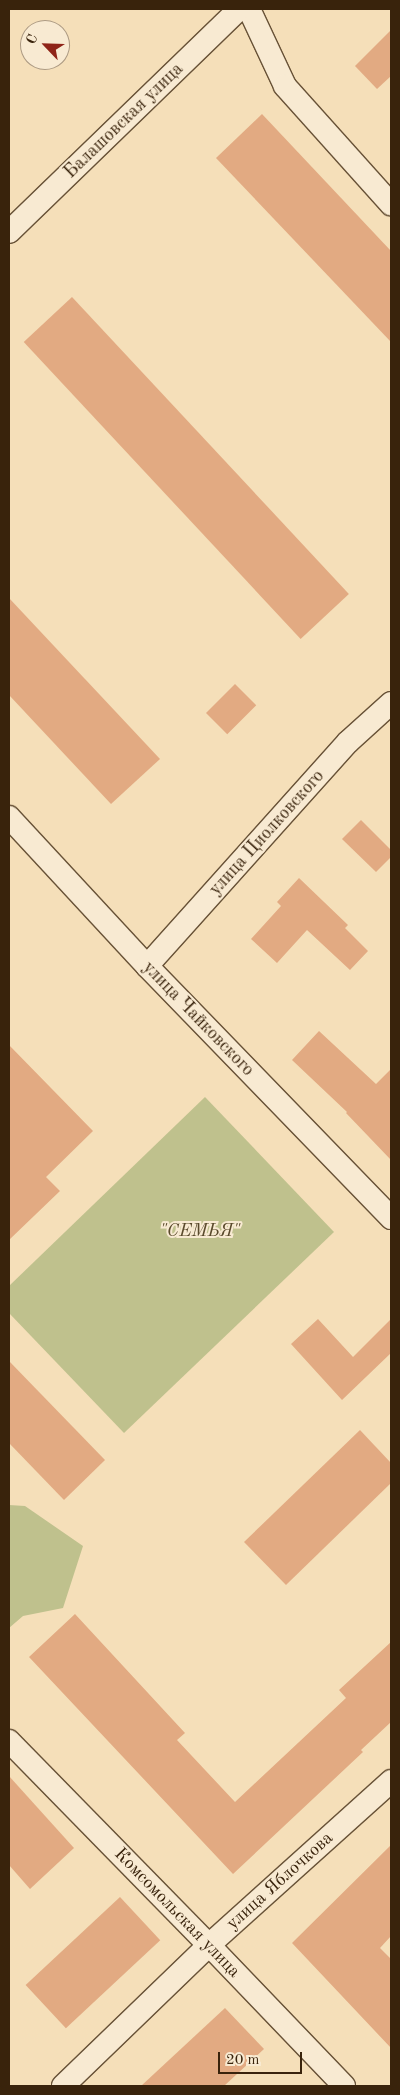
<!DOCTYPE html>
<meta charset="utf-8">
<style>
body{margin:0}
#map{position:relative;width:400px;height:2095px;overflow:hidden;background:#f5dfb9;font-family:"Old Standard TT",serif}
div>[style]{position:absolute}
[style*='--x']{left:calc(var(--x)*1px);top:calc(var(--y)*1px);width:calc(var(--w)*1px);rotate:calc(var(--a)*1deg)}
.green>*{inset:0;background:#bfc18d}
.building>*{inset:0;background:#e2aa82;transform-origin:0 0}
.roads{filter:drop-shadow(1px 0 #685237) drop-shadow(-1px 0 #685237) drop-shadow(0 1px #685237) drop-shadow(0 -1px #685237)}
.minor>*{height:22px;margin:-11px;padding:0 11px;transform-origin:11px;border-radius:11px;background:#f8ead2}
span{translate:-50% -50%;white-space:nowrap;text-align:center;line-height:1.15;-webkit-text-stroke:4px #f8ead2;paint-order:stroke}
.street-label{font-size:18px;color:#39230c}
.park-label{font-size:18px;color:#5a4a2c;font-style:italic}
.frame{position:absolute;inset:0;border:10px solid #39230c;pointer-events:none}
.north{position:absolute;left:20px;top:20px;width:50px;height:50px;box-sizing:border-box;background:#f8ead2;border:1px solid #ac9a83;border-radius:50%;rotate:294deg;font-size:14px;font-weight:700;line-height:20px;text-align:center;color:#39230c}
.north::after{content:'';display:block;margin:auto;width:18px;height:22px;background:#8f2418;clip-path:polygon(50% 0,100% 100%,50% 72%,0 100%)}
.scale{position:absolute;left:218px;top:2052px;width:84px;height:22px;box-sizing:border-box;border:2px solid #39230c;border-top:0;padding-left:6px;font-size:15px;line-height:18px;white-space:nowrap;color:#39230c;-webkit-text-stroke:4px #f8ead2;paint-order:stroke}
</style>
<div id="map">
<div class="green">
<div style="clip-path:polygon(205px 1097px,334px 1232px,124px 1433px,9px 1313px,9px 1286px)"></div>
<div style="clip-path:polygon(9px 1505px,25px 1506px,83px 1546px,63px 1608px,23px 1616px,9px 1628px)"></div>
</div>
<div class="building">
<div style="clip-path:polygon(391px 30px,391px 76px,377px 89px,355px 66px)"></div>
<div style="clip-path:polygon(262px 114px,391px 251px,391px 342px,216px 158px)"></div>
<div style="left:72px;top:297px;width:406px;height:66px;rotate:47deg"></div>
<div style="clip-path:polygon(9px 598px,160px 759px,111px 804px,9px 695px)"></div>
<div style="left:235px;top:684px;width:30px;height:41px;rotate:45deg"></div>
<div style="clip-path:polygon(361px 820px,391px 850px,391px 857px,376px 872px,342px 839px)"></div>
<div style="clip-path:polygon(299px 878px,348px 925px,345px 928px,368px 951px,350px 970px,307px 930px,277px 963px,251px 939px,281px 906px,277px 902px)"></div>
<div style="clip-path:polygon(319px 1031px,376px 1084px,391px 1069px,391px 1160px,346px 1113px,347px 1112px,292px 1060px)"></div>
<div style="clip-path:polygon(9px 1045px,93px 1131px,46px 1177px,60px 1191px,9px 1240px)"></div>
<div style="clip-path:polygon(318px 1319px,353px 1357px,391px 1319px,391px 1353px,342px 1400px,291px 1344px)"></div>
<div style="clip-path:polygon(9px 1361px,105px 1460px,64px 1500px,9px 1443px)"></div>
<div style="clip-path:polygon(360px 1430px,391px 1463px,391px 1483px,286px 1585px,244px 1542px)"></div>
<div style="clip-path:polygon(75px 1614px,185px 1733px,177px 1740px,235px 1802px,346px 1698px,339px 1690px,391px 1642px,391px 1722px,361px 1750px,363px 1752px,233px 1874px,29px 1657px)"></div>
<div style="clip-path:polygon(9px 1776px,74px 1848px,30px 1889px,9px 1865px)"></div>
<div style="clip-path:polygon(391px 1845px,391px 1936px,380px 1948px,391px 1959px,391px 2048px,292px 1943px)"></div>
<div style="left:120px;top:1897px;width:59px;height:129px;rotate:47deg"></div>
<div style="clip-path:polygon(225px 2008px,264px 2049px,224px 2086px,141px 2086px)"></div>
</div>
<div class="roads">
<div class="minor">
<div style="--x:249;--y:9;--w:85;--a:64.9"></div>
<div style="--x:285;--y:86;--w:159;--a:48.1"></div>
<div style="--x:9;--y:232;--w:320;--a:-44.1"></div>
<div style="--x:9;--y:817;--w:203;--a:47.2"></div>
<div style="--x:147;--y:966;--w:351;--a:45.9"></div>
<div style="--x:147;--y:966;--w:301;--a:-48.1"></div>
<div style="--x:348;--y:742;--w:58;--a:-42.2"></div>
<div style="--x:9;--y:1741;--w:286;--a:45.6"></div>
<div style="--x:209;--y:1945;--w:195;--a:46.2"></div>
<div style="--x:63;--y:2086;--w:203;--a:-44"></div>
<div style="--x:209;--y:1945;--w:245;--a:-42"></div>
</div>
</div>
<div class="street-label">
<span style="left:124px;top:121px;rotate:-44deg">Балашовская улица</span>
<span style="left:267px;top:833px;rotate:-48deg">улица Циолковского</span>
<span style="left:198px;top:1019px;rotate:46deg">улица Чайковского</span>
<span style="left:280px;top:1881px;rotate:-42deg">улица Яблочкова</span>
<span style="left:177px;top:1913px;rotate:46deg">Комсомольская улица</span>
</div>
<div class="park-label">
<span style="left:200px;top:1231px">"СЕМЬЯ"</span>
</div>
<div class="frame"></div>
<div class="north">С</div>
<div class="scale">20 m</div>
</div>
